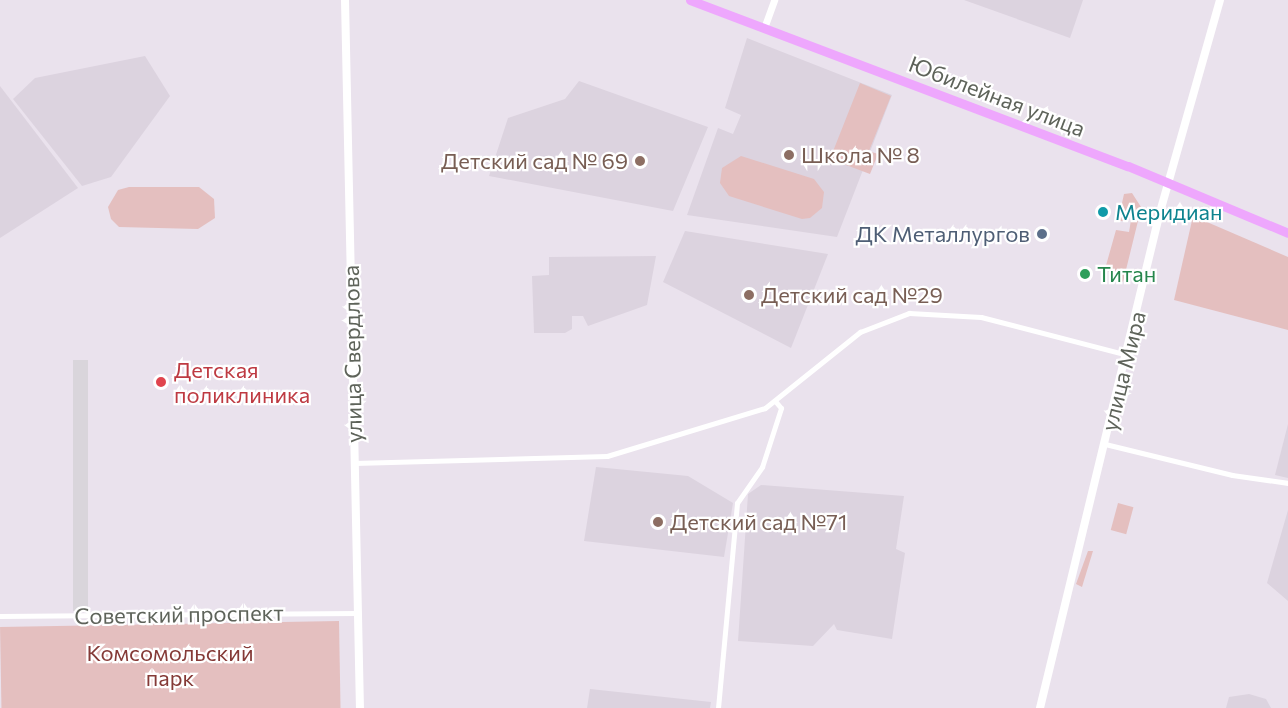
<!DOCTYPE html>
<meta charset="utf-8">
<style>
body{margin:0}
#map{position:relative;width:1288px;height:708px;overflow:hidden;background:#eae2ed;font-family:Commissioner,sans-serif}
div>[style]{position:absolute}
[style*='--x']{left:calc(var(--x)*1px);top:calc(var(--y)*1px);width:calc(var(--w)*1px);rotate:calc(var(--a)*1deg)}
.industrial>*{inset:0;background:#d9d5db;transform-origin:0 0}
.education>*{inset:0;background:#dcd3df}
.green>*{inset:0;background:#e4bfbf;transform-origin:0 0}
.minor>*{height:5px;margin:-2.5px;padding:0 2.5px;transform-origin:2.5px;border-radius:2.5px;background:#fff}
.tertiary>*{height:7px;margin:-3.5px;padding:0 3.5px;transform-origin:3.5px;border-radius:3.5px;background:#fff}
.secondary>*{height:8px;margin:-4px;padding:0 4px;transform-origin:4px;border-radius:4px;background:#fff}
.primary>*{height:9px;margin:-4.5px;padding:0 4.5px;transform-origin:4.5px;border-radius:4.5px;background:#eea7fd}
.dots>*{width:16px;height:16px;translate:-50% -50%;box-sizing:border-box;border:3px solid #fff;border-radius:50%}
span{translate:-50% -50%;white-space:nowrap;text-align:center;line-height:1.15;-webkit-text-stroke:4.5px #fff;paint-order:stroke}
.street-label{font-size:22px;color:#5e635a}
.education-label{font-size:22px;color:#785e54}
.left{translate:0 -50%;text-align:left}
.right{translate:-100% -50%;text-align:right}
.culture-label{font-size:22px;color:#0d838f}
.service-label{font-size:22px;color:#4e5e75}
.leisure-label{font-size:22px;color:#27864d}
.health-label{font-size:22px;color:#be3a42}
.park-label{font-size:22px;color:#853a37}
</style>
<div id="map">
<div class="industrial">
<div style="left:73px;top:360px;width:15px;height:251px"></div>
</div>
<div class="education">
<div style="clip-path:polygon(964px 0,1083px 0,1070px 38px)"></div>
<div style="clip-path:polygon(747px 38px,892px 95px,837px 237px,687px 215px,718px 128px,733px 134px,741px 115px,725px 108px)"></div>
<div style="clip-path:polygon(145px 56px,170px 96px,111px 177px,82px 186px,13px 99px,35px 78px)"></div>
<div style="clip-path:polygon(579px 81px,708px 127px,673px 211px,489px 176px,508px 118px,565px 99px)"></div>
<div style="clip-path:polygon(0 86px,78px 188px,0 238px)"></div>
<div style="clip-path:polygon(685px 231px,828px 254px,791px 348px,663px 282px)"></div>
<div style="clip-path:polygon(656px 256px,647px 305px,588px 326px,583px 316px,572px 316px,572px 329px,565px 333px,534px 333px,532px 276px,549px 275px,549px 257px)"></div>
<div style="clip-path:polygon(1288px 424px,1288px 478px,1275px 475px)"></div>
<div style="clip-path:polygon(596px 467px,688px 476px,733px 503px,724px 557px,584px 541px)"></div>
<div style="clip-path:polygon(761px 485px,904px 496px,896px 549px,905px 553px,892px 639px,837px 630px,834px 624px,813px 646px,738px 641px,748px 494px)"></div>
<div style="clip-path:polygon(1288px 510px,1288px 601px,1267px 583px)"></div>
<div style="clip-path:polygon(590px 689px,711px 702px,710px 708px,587px 708px)"></div>
<div style="clip-path:polygon(1249px 694px,1266px 699px,1271px 708px,1226px 708px,1229px 697px)"></div>
</div>
<div class="green">
<div style="clip-path:polygon(860px 83px,891px 96px,869px 151px,878px 154px,870px 174px,830px 159px)"></div>
<div style="clip-path:polygon(741px 156px,814px 179px,824px 192px,822px 208px,810px 218px,802px 219px,729px 196px,720px 183px,722px 168px)"></div>
<div style="clip-path:polygon(129px 187px,199px 187px,214px 199px,215px 218px,198px 229px,119px 227px,111px 219px,108px 207px,118px 190px)"></div>
<div style="clip-path:polygon(1132px 193px,1141px 207px,1139px 212px,1129px 213px,1124px 221px,1118px 221px,1124px 194px)"></div>
<div style="clip-path:polygon(1193px 216px,1288px 257px,1288px 330px,1174px 300px)"></div>
<div style="clip-path:polygon(1131px 220px,1138px 221px,1123px 282px,1105px 269px,1116px 230px,1129px 232px)"></div>
<div style="left:1118px;top:503px;width:16px;height:28px;rotate:15deg"></div>
<div style="clip-path:polygon(1088px 551px,1093px 551px,1082px 587px,1076px 584px)"></div>
<div style="left:339px;top:621px;width:87px;height:339px;rotate:89deg"></div>
</div>
<div class="minor">
<div style="--x:1105;--y:444;--w:131;--a:13.7"></div>
<div style="--x:1232;--y:475;--w:57;--a:8.1"></div>
<div style="--x:354;--y:463;--w:253;--a:-1.6"></div>
<div style="--x:607;--y:456;--w:165;--a:-16.9"></div>
<div style="--x:765;--y:408;--w:122;--a:-38.7"></div>
<div style="--x:860;--y:332;--w:53;--a:-21.2"></div>
<div style="--x:909;--y:313;--w:72;--a:3.2"></div>
<div style="--x:981;--y:317;--w:152;--a:14.5"></div>
<div style="--x:0;--y:616;--w:357;--a:-0.5"></div>
<div style="--x:718;--y:708;--w:206;--a:-84.7"></div>
<div style="--x:737;--y:503;--w:44;--a:-55.2"></div>
<div style="--x:762;--y:467;--w:62;--a:-72.1"></div>
<div style="--x:781;--y:408;--w:8;--a:-130"></div>
</div>
<div class="tertiary">
<div style="--x:764;--y:28;--w:30;--a:-70"></div>
</div>
<div class="secondary">
<div style="--x:345;--y:0;--w:708;--a:88.79"></div>
<div style="--x:1040;--y:708;--w:510;--a:-76.4"></div>
<div style="--x:1160;--y:212;--w:220;--a:-74.2"></div>
</div>
<div class="primary">
<div style="--x:690;--y:0;--w:468;--a:20.8"></div>
<div style="--x:1128;--y:166;--w:173;--a:22.7"></div>
</div>
<div class="dots">
<div style="left:789px;top:155px;background:#8d6e63"></div>
<div style="left:640px;top:161px;background:#8d6e63"></div>
<div style="left:1103px;top:212px;background:#0f9aa8"></div>
<div style="left:1042px;top:234px;background:#5c6f8a"></div>
<div style="left:1085px;top:274px;background:#2e9e5b"></div>
<div style="left:749px;top:295px;background:#8d6e63"></div>
<div style="left:161px;top:382px;background:#e0444e"></div>
<div style="left:658px;top:522px;background:#8d6e63"></div>
</div>
<div class="street-label">
<span style="left:997px;top:96px;rotate:21deg">Юбилейная улица</span>
<span style="left:352px;top:354px;rotate:-91deg">улица Свердлова</span>
<span style="left:1123px;top:371px;rotate:-76deg">улица Мира</span>
<span style="left:179px;top:614px;rotate:-1deg">Советский проспект</span>
</div>
<div class="education-label">
<span class="left" style="left:801px;top:155px">Школа № 8</span>
<span class="right" style="left:628px;top:161px">Детский сад № 69</span>
<span class="left" style="left:761px;top:295px">Детский сад №29</span>
<span class="left" style="left:670px;top:522px">Детский сад №71</span>
</div>
<div class="culture-label">
<span class="left" style="left:1115px;top:212px">Меридиан</span>
</div>
<div class="service-label">
<span class="right" style="left:1030px;top:234px">ДК Металлургов</span>
</div>
<div class="leisure-label">
<span class="left" style="left:1097px;top:274px">Титан</span>
</div>
<div class="health-label">
<span class="left" style="left:174px;top:382px">Детская<br>поликлиника</span>
</div>
<div class="park-label">
<span style="left:170px;top:665px">Комсомольский<br>парк</span>
</div>
</div>
